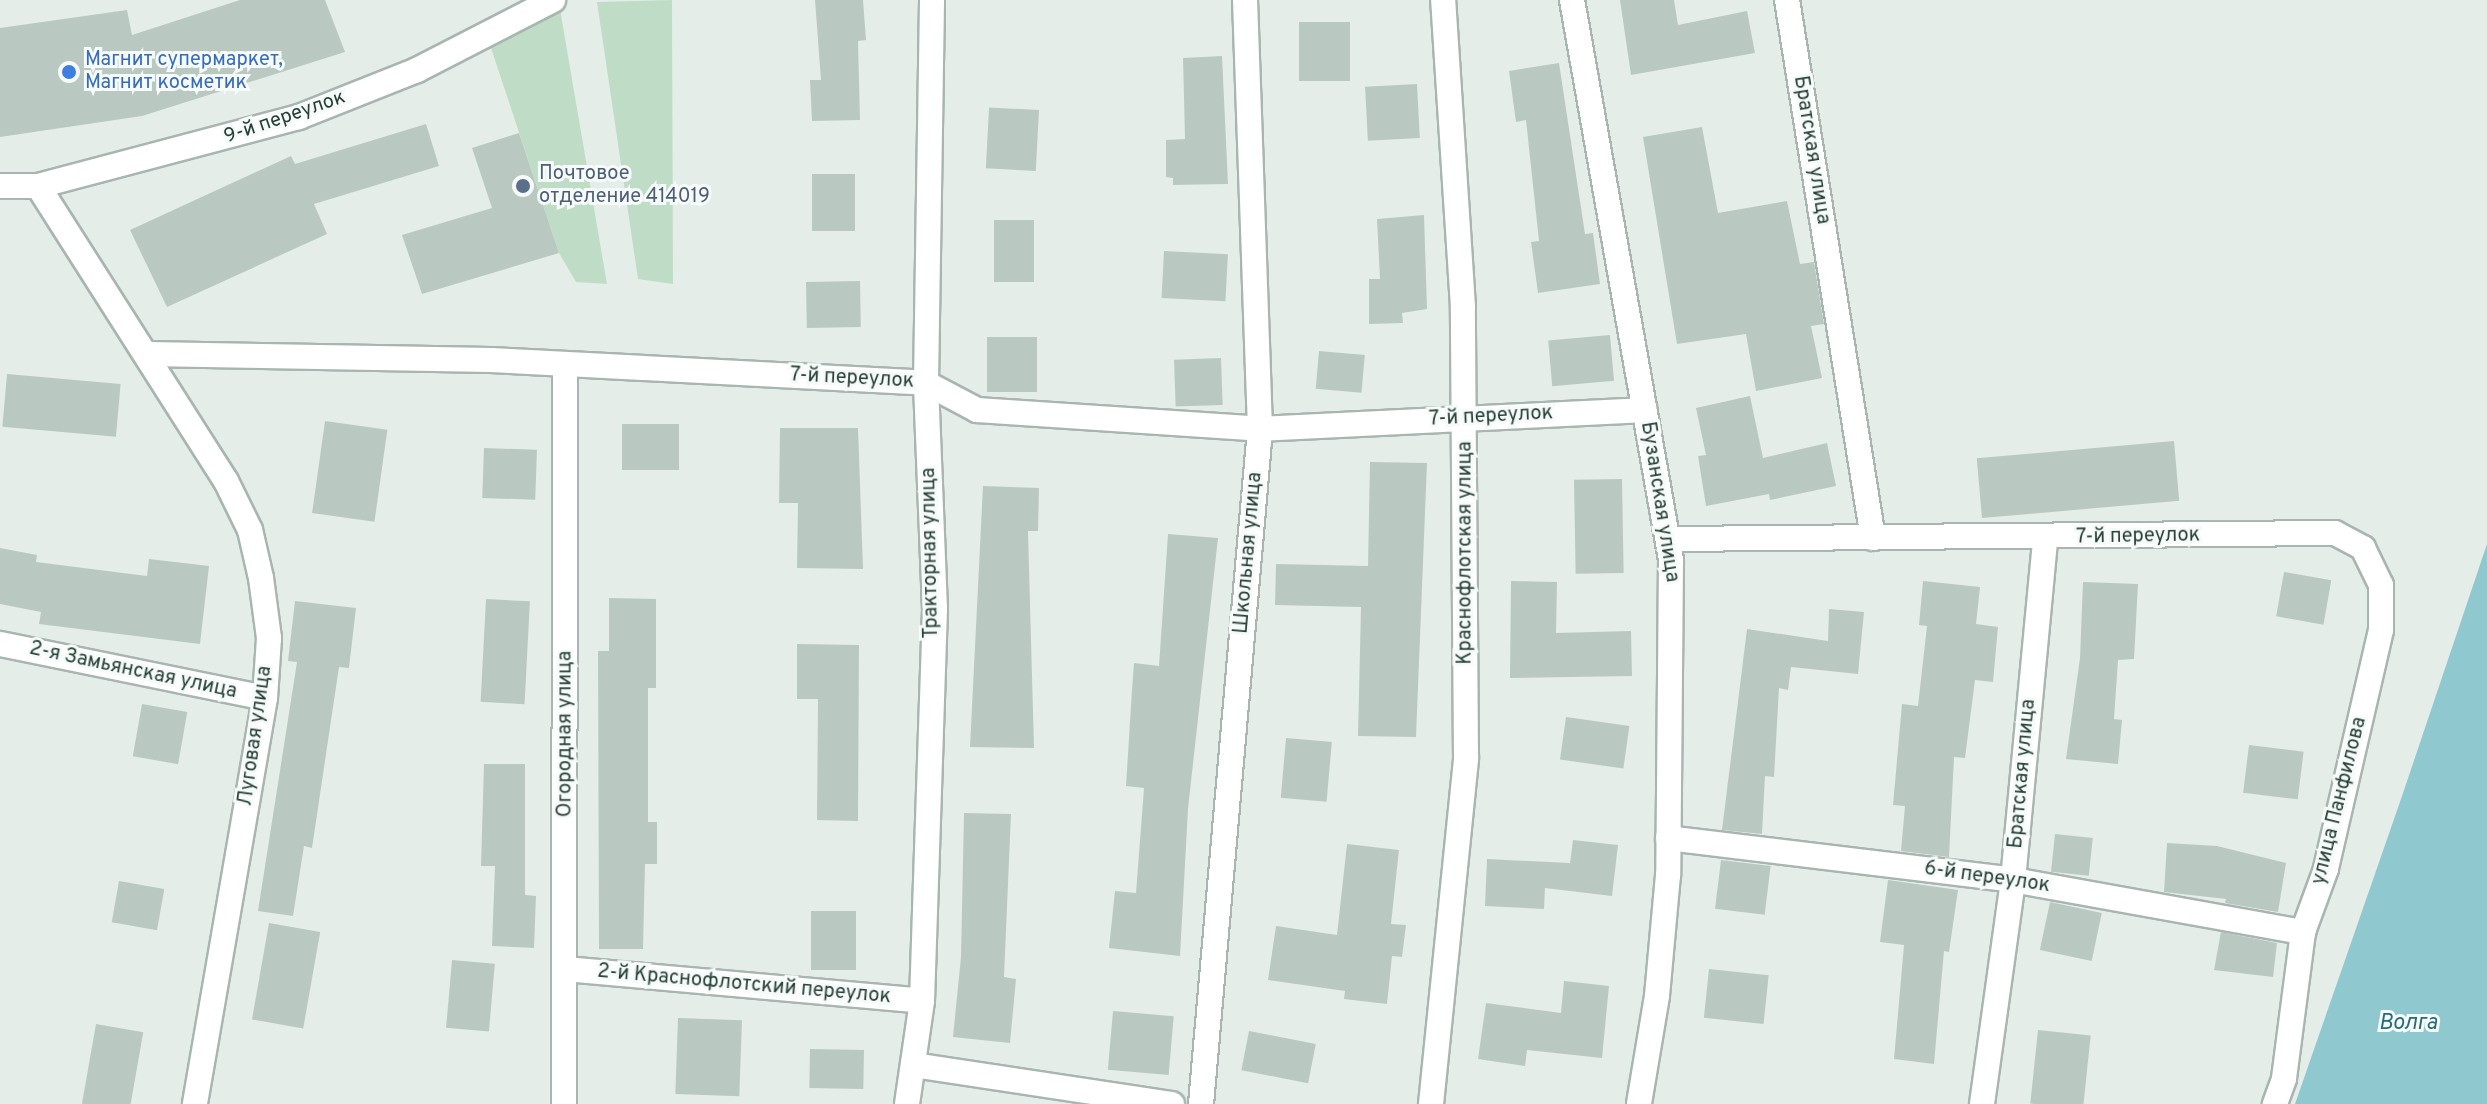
<!DOCTYPE html>
<meta charset="utf-8">
<style>
body{margin:0}
#map{position:relative;width:2487px;height:1104px;overflow:hidden;background:#e5ede9;font-family:Overpass,sans-serif}
div>[style]{position:absolute}
[style*='--x']{left:calc(var(--x)*1px);top:calc(var(--y)*1px);width:calc(var(--w)*1px);rotate:calc(var(--a)*1deg)}
.green>*{inset:0;background:#bfddc6}
.water>*{inset:0;background:#90c8cf}
.building>*{inset:0;background:#bac8c2;transform-origin:0 0}
.roads{filter:drop-shadow(2px 0 #a8b5b0) drop-shadow(-2px 0 #a8b5b0) drop-shadow(0 2px #a8b5b0) drop-shadow(0 -2px #a8b5b0)}
.minor>*{height:24px;margin:-12px;padding:0 12px;transform-origin:12px;border-radius:12px;background:#fff}
.tertiary>*{height:24px;margin:-12px;padding:0 12px;transform-origin:12px;border-radius:12px;background:#fff}
.dots>*{width:22px;height:22px;translate:-50% -50%;box-sizing:border-box;border:4px solid #f6faf8;border-radius:50%}
span{translate:-50% -50%;white-space:nowrap;text-align:center;line-height:1.15;-webkit-text-stroke:6px #f6faf8;paint-order:stroke}
.shop-label{font-size:20px;color:#366cbe}
.left{translate:0 -50%;text-align:left}
.street-label{font-size:20px;color:#253f37}
.service-label{font-size:20px;color:#4e5e75}
.water-label{font-size:22px;color:#226d78;font-style:italic}
</style>
<div id="map">
<div class="green">
<div style="clip-path:polygon(672px 0,673px 284px,638px 279px,597px 2px)"></div>
<div style="clip-path:polygon(560px 9px,607px 284px,576px 282px,559px 253px,484px 27px)"></div>
</div>
<div class="water">
<div style="clip-path:polygon(2487px 544px,2487px 1104px,2295px 1104px,2401px 799px)"></div>
</div>
<div class="building">
<div style="clip-path:polygon(240px 0,325px 0,345px 52px,142px 116px,0 137px,0 28px,127px 10px,132px 35px)"></div>
<div style="clip-path:polygon(815px 0,863px 0,866px 40px,858px 41px,860px 120px,812px 121px,810px 80px,821px 80px)"></div>
<div style="clip-path:polygon(1620px 0,1674px 0,1678px 25px,1747px 11px,1755px 53px,1631px 75px)"></div>
<div style="left:1299px;top:22px;width:51px;height:59px"></div>
<div style="clip-path:polygon(1222px 56px,1228px 184px,1173px 185px,1173px 178px,1166px 177px,1166px 140px,1185px 139px,1183px 58px)"></div>
<div style="clip-path:polygon(1559px 63px,1585px 234px,1593px 233px,1600px 284px,1538px 293px,1531px 242px,1539px 241px,1526px 120px,1516px 122px,1509px 71px)"></div>
<div style="left:1417px;top:84px;width:54px;height:52px;rotate:87deg"></div>
<div style="left:1039px;top:110px;width:61px;height:50px;rotate:93deg"></div>
<div style="clip-path:polygon(426px 124px,439px 166px,314px 204px,327px 234px,167px 307px,130px 230px,291px 156px,295px 164px)"></div>
<div style="clip-path:polygon(1702px 127px,1718px 213px,1787px 201px,1800px 264px,1814px 262px,1824px 324px,1811px 326px,1822px 378px,1756px 391px,1746px 334px,1677px 344px,1643px 137px)"></div>
<div style="clip-path:polygon(519px 133px,559px 253px,422px 294px,402px 235px,492px 208px,472px 148px)"></div>
<div style="left:812px;top:174px;width:43px;height:57px"></div>
<div style="clip-path:polygon(1424px 215px,1427px 309px,1402px 313px,1403px 323px,1369px 324px,1369px 279px,1380px 279px,1377px 219px)"></div>
<div style="left:994px;top:220px;width:40px;height:62px"></div>
<div style="left:1164px;top:251px;width:64px;height:47px;rotate:3deg"></div>
<div style="left:860px;top:281px;width:46px;height:54px;rotate:89deg"></div>
<div style="left:1610px;top:335px;width:46px;height:62px;rotate:85deg"></div>
<div style="left:987px;top:337px;width:50px;height:55px"></div>
<div style="left:1319px;top:351px;width:46px;height:38px;rotate:5deg"></div>
<div style="left:1221px;top:358px;width:47px;height:47px;rotate:88deg"></div>
<div style="left:7px;top:374px;width:114px;height:53px;rotate:5deg"></div>
<div style="clip-path:polygon(1750px 396px,1763px 458px,1827px 443px,1836px 486px,1770px 500px,1769px 494px,1706px 506px,1698px 456px,1706px 455px,1696px 408px)"></div>
<div style="left:325px;top:421px;width:63px;height:93px;rotate:8deg"></div>
<div style="left:679px;top:424px;width:46px;height:57px;rotate:90deg"></div>
<div style="clip-path:polygon(780px 428px,858px 428px,863px 569px,797px 568px,798px 503px,779px 503px)"></div>
<div style="left:2174px;top:441px;width:60px;height:198px;rotate:85deg"></div>
<div style="left:484px;top:448px;width:53px;height:50px;rotate:2deg"></div>
<div style="clip-path:polygon(1370px 462px,1427px 463px,1416px 737px,1358px 736px,1361px 607px,1275px 605px,1276px 564px,1368px 566px)"></div>
<div style="left:1622px;top:479px;width:94px;height:48px;rotate:89deg"></div>
<div style="clip-path:polygon(983px 486px,1039px 488px,1038px 531px,1028px 531px,1034px 748px,970px 747px)"></div>
<div style="clip-path:polygon(1168px 534px,1218px 538px,1188px 809px,1180px 956px,1109px 948px,1115px 891px,1136px 893px,1144px 788px,1126px 786px,1132px 690px,1134px 663px,1159px 666px)"></div>
<div style="clip-path:polygon(0 548px,37px 555px,36px 562px,147px 576px,149px 559px,209px 566px,200px 644px,39px 624px,41px 612px,0 604px)"></div>
<div style="left:2284px;top:572px;width:48px;height:45px;rotate:10deg"></div>
<div style="clip-path:polygon(1511px 581px,1557px 582px,1556px 633px,1631px 631px,1632px 676px,1510px 678px)"></div>
<div style="clip-path:polygon(1923px 581px,1980px 587px,1976px 624px,1998px 627px,1993px 682px,1975px 680px,1965px 758px,1954px 757px,1949px 857px,1901px 851px,1905px 806px,1893px 805px,1902px 704px,1918px 706px,1927px 626px,1919px 625px)"></div>
<div style="clip-path:polygon(2083px 582px,2138px 584px,2134px 659px,2118px 660px,2114px 719px,2122px 720px,2118px 764px,2066px 759px,2080px 658px)"></div>
<div style="clip-path:polygon(609px 598px,656px 599px,656px 688px,648px 688px,648px 822px,657px 822px,657px 864px,645px 864px,643px 949px,599px 949px,598px 651px,609px 651px)"></div>
<div style="left:486px;top:599px;width:44px;height:103px;rotate:3deg"></div>
<div style="clip-path:polygon(295px 601px,356px 608px,349px 668px,339px 667px,312px 848px,304px 846px,293px 916px,258px 911px,297px 662px,288px 661px)"></div>
<div style="clip-path:polygon(1829px 609px,1864px 612px,1858px 674px,1791px 667px,1788px 690px,1779px 688px,1774px 777px,1765px 776px,1762px 834px,1722px 830px,1747px 629px,1828px 641px)"></div>
<div style="clip-path:polygon(797px 644px,859px 645px,858px 821px,817px 820px,818px 699px,797px 699px)"></div>
<div style="left:142px;top:704px;width:46px;height:53px;rotate:10deg"></div>
<div style="left:1566px;top:717px;width:64px;height:43px;rotate:8deg"></div>
<div style="left:1286px;top:738px;width:46px;height:60px;rotate:5deg"></div>
<div style="left:2249px;top:745px;width:55px;height:48px;rotate:7deg"></div>
<div style="clip-path:polygon(484px 764px,525px 764px,525px 895px,536px 896px,534px 948px,492px 946px,495px 866px,481px 866px)"></div>
<div style="clip-path:polygon(964px 813px,1011px 814px,1004px 977px,1016px 979px,1010px 1043px,953px 1037px,961px 957px)"></div>
<div style="left:2055px;top:834px;width:38px;height:38px;rotate:6deg"></div>
<div style="clip-path:polygon(1573px 840px,1618px 845px,1612px 896px,1545px 888px,1544px 909px,1485px 906px,1487px 859px,1570px 863px)"></div>
<div style="clip-path:polygon(2167px 843px,2217px 846px,2286px 863px,2278px 912px,2225px 903px,2226px 899px,2164px 892px)"></div>
<div style="clip-path:polygon(1347px 844px,1399px 850px,1391px 924px,1406px 925px,1402px 957px,1392px 956px,1387px 1004px,1344px 999px,1345px 991px,1268px 980px,1276px 926px,1337px 935px)"></div>
<div style="left:1721px;top:860px;width:50px;height:49px;rotate:7deg"></div>
<div style="clip-path:polygon(1888px 880px,1958px 890px,1949px 952px,1944px 951px,1934px 1064px,1894px 1059px,1904px 945px,1880px 942px)"></div>
<div style="left:119px;top:881px;width:46px;height:42px;rotate:10deg"></div>
<div style="left:2050px;top:902px;width:53px;height:49px;rotate:12deg"></div>
<div style="left:811px;top:911px;width:45px;height:59px"></div>
<div style="left:269px;top:923px;width:52px;height:98px;rotate:10deg"></div>
<div style="clip-path:polygon(2221px 932px,2277px 943px,2273px 977px,2214px 970px)"></div>
<div style="left:452px;top:960px;width:43px;height:68px;rotate:5deg"></div>
<div style="left:1709px;top:969px;width:60px;height:49px;rotate:6deg"></div>
<div style="clip-path:polygon(1564px 981px,1609px 986px,1602px 1058px,1527px 1050px,1525px 1066px,1478px 1059px,1486px 1003px,1561px 1013px)"></div>
<div style="left:1113px;top:1011px;width:61px;height:59px;rotate:5deg"></div>
<div style="left:678px;top:1018px;width:64px;height:76px;rotate:2deg"></div>
<div style="left:96px;top:1024px;width:48px;height:81px;rotate:10deg"></div>
<div style="left:2038px;top:1030px;width:53px;height:74px;rotate:6deg"></div>
<div style="left:1249px;top:1031px;width:68px;height:40px;rotate:11deg"></div>
<div style="left:810px;top:1049px;width:54px;height:39px;rotate:1deg"></div>
</div>
<div class="roads">
<div class="minor">
<div style="--x:1572;--y:0;--w:569;--a:79.97"></div>
<div style="--x:1671;--y:560;--w:315;--a:90.5"></div>
<div style="--x:1668;--y:875;--w:121;--a:95.2"></div>
<div style="--x:1657;--y:996;--w:109;--a:99.5"></div>
<div style="--x:1787;--y:0;--w:545;--a:80.92"></div>
<div style="--x:38;--y:186;--w:350;--a:57.5"></div>
<div style="--x:226;--y:481;--w:55;--a:63.9"></div>
<div style="--x:250;--y:530;--w:49;--a:77.1"></div>
<div style="--x:261;--y:578;--w:61;--a:82.4"></div>
<div style="--x:269;--y:638;--w:60;--a:93.8"></div>
<div style="--x:265;--y:698;--w:412;--a:99.8"></div>
<div style="--x:147;--y:354;--w:344;--a:1"></div>
<div style="--x:491;--y:360;--w:436;--a:3"></div>
<div style="--x:926;--y:383;--w:58;--a:27.9"></div>
<div style="--x:977;--y:410;--w:284;--a:3.8"></div>
<div style="--x:1260;--y:429;--w:385;--a:-2.8"></div>
<div style="--x:1669;--y:539;--w:666;--a:-0.52"></div>
<div style="--x:2335;--y:533;--w:32;--a:28"></div>
<div style="--x:2363;--y:548;--w:41;--a:64.1"></div>
<div style="--x:2381;--y:585;--w:45;--a:90"></div>
<div style="--x:2381;--y:630;--w:245;--a:103"></div>
<div style="--x:2326;--y:869;--w:67;--a:110.1"></div>
<div style="--x:2303;--y:932;--w:148;--a:97.4"></div>
<div style="--x:2284;--y:1079;--w:27;--a:110"></div>
<div style="--x:0;--y:644;--w:270;--a:11.5"></div>
<div style="--x:1668;--y:838;--w:348;--a:6.9"></div>
<div style="--x:2013;--y:880;--w:295;--a:10.2"></div>
<div style="--x:566;--y:969;--w:357;--a:5.1"></div>
<div style="--x:913;--y:1065;--w:262;--a:8.6"></div>
<div style="--x:564;--y:1104;--w:740;--a:-89.92"></div>
<div style="--x:907;--y:1104;--w:104;--a:-81.7"></div>
<div style="--x:922;--y:1001;--w:392;--a:-88.1"></div>
<div style="--x:935;--y:609;--w:226;--a:-92.3"></div>
<div style="--x:926;--y:383;--w:383;--a:-89.1"></div>
<div style="--x:1201;--y:1104;--w:678;--a:-85"></div>
<div style="--x:1260;--y:429;--w:429;--a:-92"></div>
<div style="--x:1431;--y:1104;--w:347;--a:-84.2"></div>
<div style="--x:1466;--y:759;--w:452;--a:-90.4"></div>
<div style="--x:1463;--y:307;--w:308;--a:-93.7"></div>
<div style="--x:1982;--y:1104;--w:226;--a:-82.1"></div>
<div style="--x:2013;--y:880;--w:342;--a:-84.6"></div>
</div>
<div class="tertiary">
<div style="--x:0;--y:186;--w:38;--a:0"></div>
<div style="--x:38;--y:186;--w:270;--a:-14.8"></div>
<div style="--x:299;--y:117;--w:127;--a:-21.7"></div>
<div style="--x:417;--y:70;--w:153;--a:-27.2"></div>
</div>
</div>
<div class="dots">
<div style="left:69px;top:72px;background:#3f7fe0"></div>
<div style="left:523px;top:186px;background:#5c6f8a"></div>
</div>
<div class="shop-label">
<span class="left" style="left:85px;top:72px">Магнит супермаркет,<br>Магнит косметик</span>
</div>
<div class="street-label">
<span style="left:285px;top:118px;rotate:-19deg">9-й переулок</span>
<span style="left:1811px;top:150px;rotate:81deg">Братская улица</span>
<span style="left:852px;top:379px;rotate:3deg">7-й переулок</span>
<span style="left:1491px;top:417px;rotate:-3deg">7-й переулок</span>
<span style="left:1659px;top:502px;rotate:81deg">Бузанская улица</span>
<span style="left:2138px;top:537px;rotate:-1deg">7-й переулок</span>
<span style="left:931px;top:553px;rotate:-91deg">Тракторная улица</span>
<span style="left:1249px;top:553px;rotate:-85deg">Школьная улица</span>
<span style="left:1466px;top:553px;rotate:-90deg">Краснофлотская улица</span>
<span style="left:133px;top:671px;rotate:12deg">2-я Замьянская улица</span>
<span style="left:566px;top:734px;rotate:-90deg">Огородная улица</span>
<span style="left:256px;top:736px;rotate:-82deg">Луговая улица</span>
<span style="left:2023px;top:774px;rotate:-85deg">Братская улица</span>
<span style="left:2340px;top:801px;rotate:-76deg">улица Панфилова</span>
<span style="left:1987px;top:878px;rotate:8deg">6-й переулок</span>
<span style="left:744px;top:985px;rotate:5deg">2-й Краснофлотский переулок</span>
</div>
<div class="service-label">
<span class="left" style="left:539px;top:186px">Почтовое<br>отделение 414019</span>
</div>
<div class="water-label">
<span style="left:2408px;top:1024px">Волга</span>
</div>
</div>
